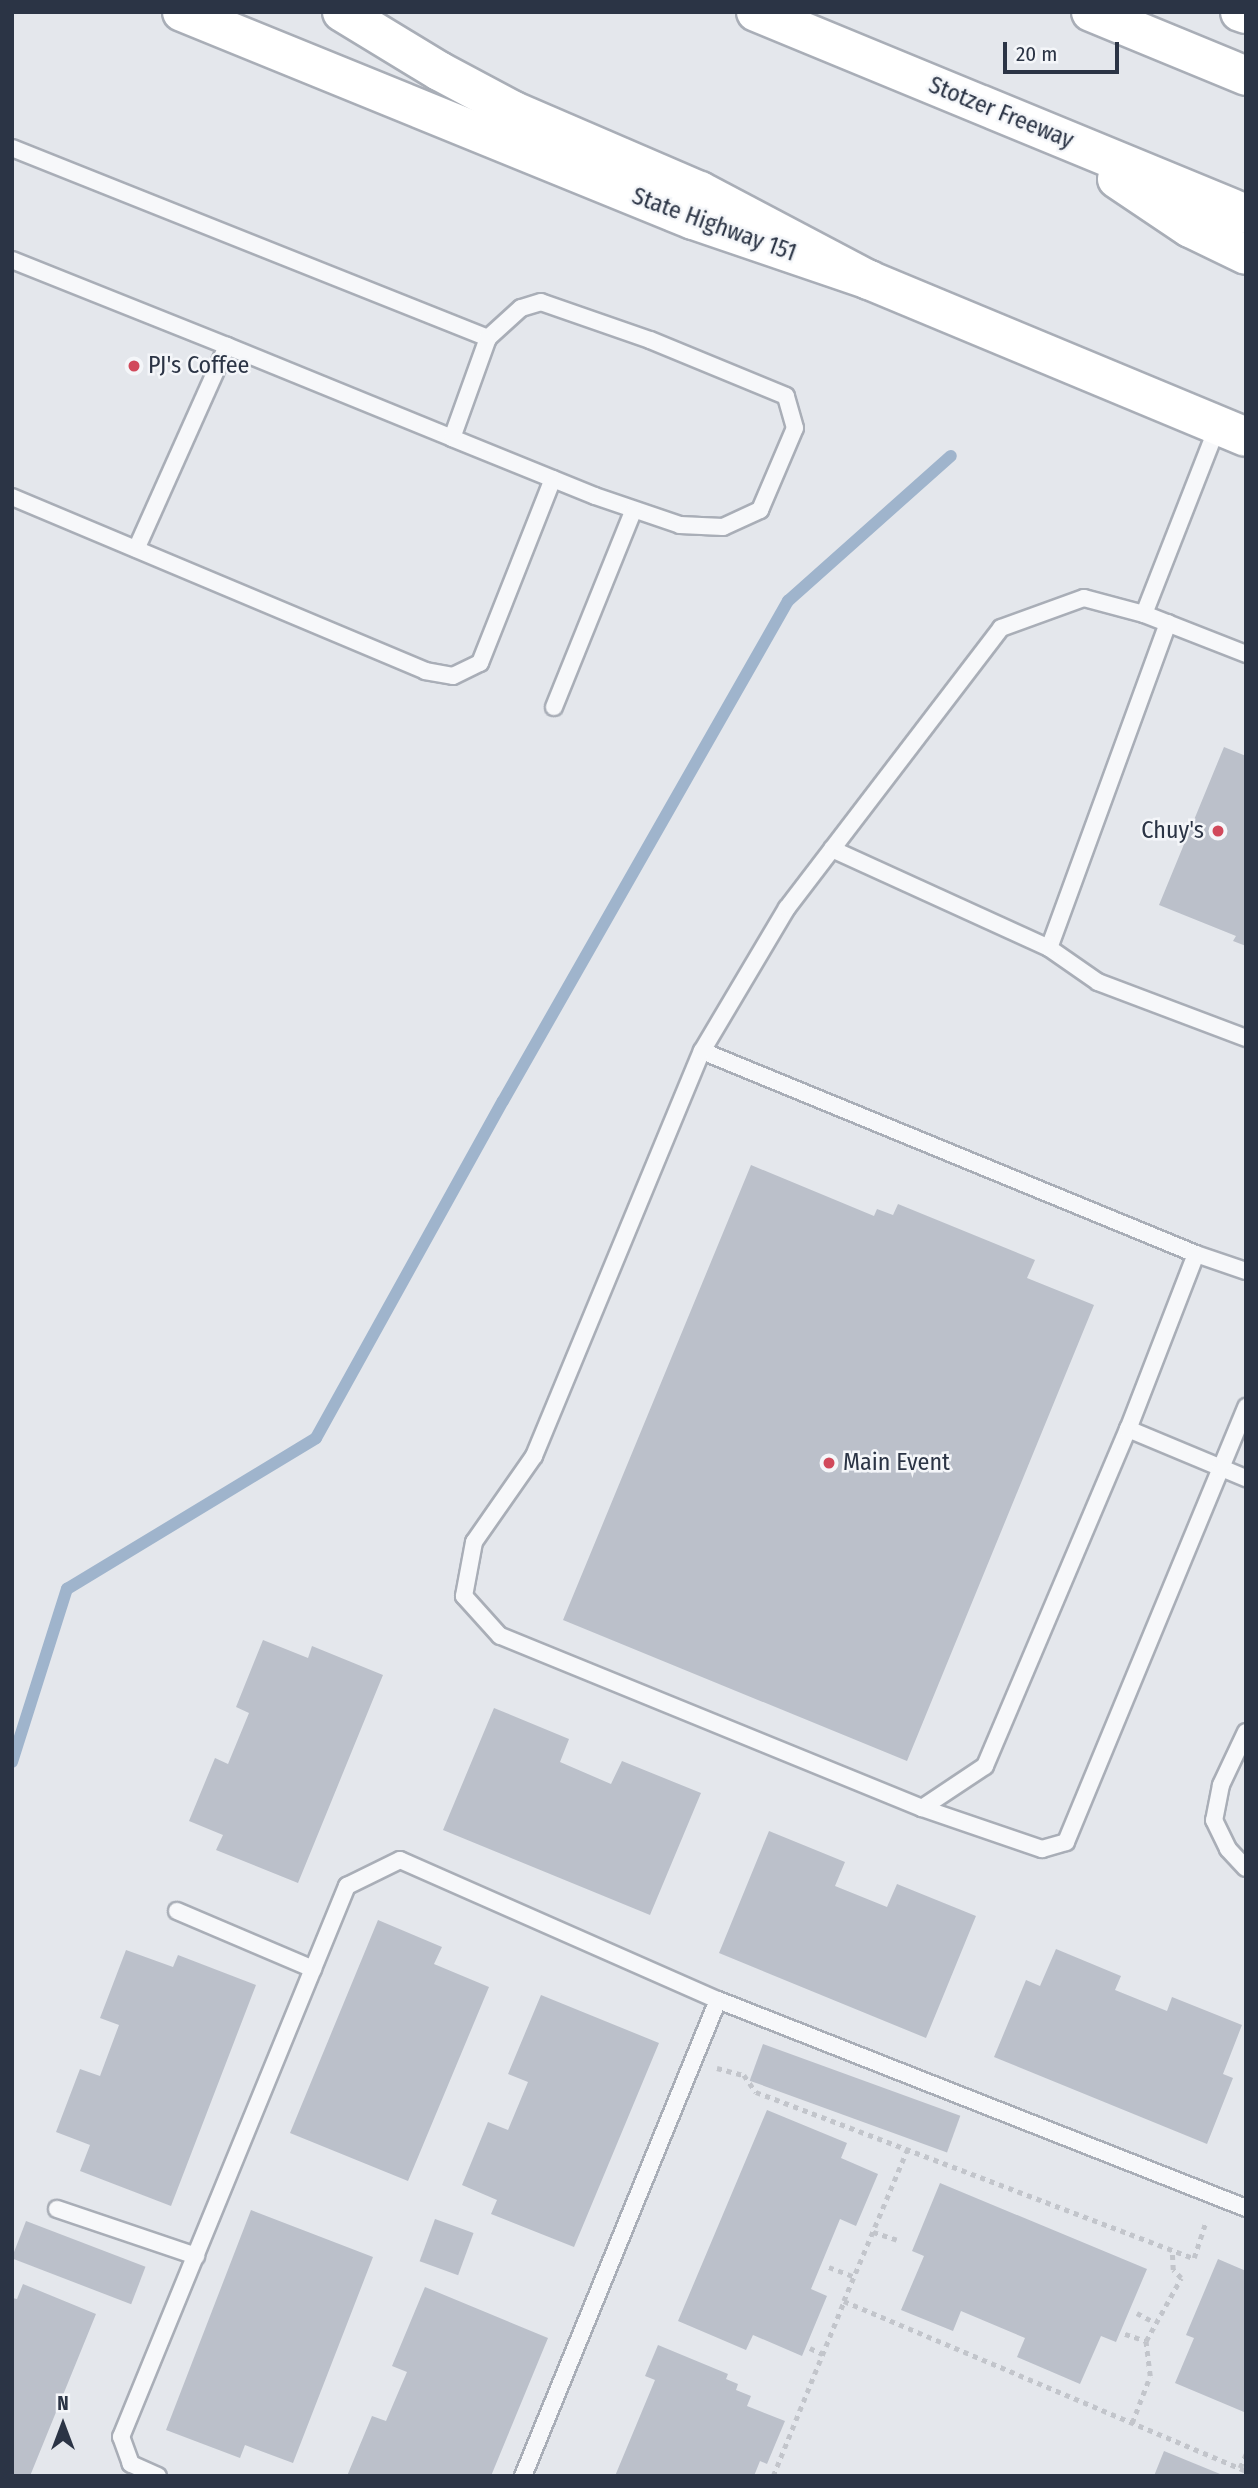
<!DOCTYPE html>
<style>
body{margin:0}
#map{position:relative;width:1258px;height:2488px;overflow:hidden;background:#e4e7ec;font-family:"Fira Sans Condensed",sans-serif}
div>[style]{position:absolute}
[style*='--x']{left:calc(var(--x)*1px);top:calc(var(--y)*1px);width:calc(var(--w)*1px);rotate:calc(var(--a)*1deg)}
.stream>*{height:12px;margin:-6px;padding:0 6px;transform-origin:6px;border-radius:6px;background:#9fb4cc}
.building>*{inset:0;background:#bbc0ca;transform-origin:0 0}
.path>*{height:4.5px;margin-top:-2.25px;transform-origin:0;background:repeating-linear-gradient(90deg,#c2c5cb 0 5px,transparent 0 10px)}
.roads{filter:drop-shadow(2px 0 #a9aeb7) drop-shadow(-2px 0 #a9aeb7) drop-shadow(0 2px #a9aeb7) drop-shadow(0 -2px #a9aeb7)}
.lane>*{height:16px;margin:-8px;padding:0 8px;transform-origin:8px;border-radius:8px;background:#f7f8fa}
.secondary>*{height:38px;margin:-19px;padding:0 19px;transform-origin:19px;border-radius:19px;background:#fff}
.highway>*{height:38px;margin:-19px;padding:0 19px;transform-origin:19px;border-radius:19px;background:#fff}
.dots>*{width:19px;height:19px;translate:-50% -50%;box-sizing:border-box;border:4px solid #f4f6f9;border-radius:50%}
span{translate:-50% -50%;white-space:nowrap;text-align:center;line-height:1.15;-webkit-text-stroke:5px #f4f6f9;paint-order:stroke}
.street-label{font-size:24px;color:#2b3445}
.poi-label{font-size:24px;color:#2b3445}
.left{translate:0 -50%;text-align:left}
.right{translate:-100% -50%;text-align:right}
.frame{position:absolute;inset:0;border:14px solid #2b3445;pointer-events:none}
.north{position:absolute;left:28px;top:2390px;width:70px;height:70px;-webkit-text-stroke:5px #f4f6f9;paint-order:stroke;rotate:0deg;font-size:19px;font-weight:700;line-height:28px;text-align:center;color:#2b3445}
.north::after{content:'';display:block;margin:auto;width:24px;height:32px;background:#2b3445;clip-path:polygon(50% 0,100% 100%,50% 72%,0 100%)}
.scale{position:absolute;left:1003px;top:42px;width:116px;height:32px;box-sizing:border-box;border:4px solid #2b3445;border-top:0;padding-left:9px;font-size:21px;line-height:24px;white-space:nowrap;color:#2b3445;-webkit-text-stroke:5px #f4f6f9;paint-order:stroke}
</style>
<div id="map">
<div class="stream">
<div style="--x:12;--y:1762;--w:182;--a:-72.4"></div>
<div style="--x:67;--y:1589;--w:291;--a:-31.2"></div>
<div style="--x:316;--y:1438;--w:385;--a:-61"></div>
<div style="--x:503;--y:1101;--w:576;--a:-60.32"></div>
<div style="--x:788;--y:601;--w:218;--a:-41.7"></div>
</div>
<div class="building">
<div style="clip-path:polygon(1224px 747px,1246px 756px,1246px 946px,1233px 941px,1236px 936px,1159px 905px)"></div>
<div style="clip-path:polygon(751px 1165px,874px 1216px,877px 1209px,893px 1215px,898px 1204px,1035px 1260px,1027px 1278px,1094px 1305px,907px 1761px,563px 1620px)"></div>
<div style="clip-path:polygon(263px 1640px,308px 1658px,312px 1646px,383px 1675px,298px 1883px,216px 1850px,223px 1835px,189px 1821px,215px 1758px,228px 1764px,249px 1713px,236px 1707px)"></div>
<div style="clip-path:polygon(494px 1708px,569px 1739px,560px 1762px,611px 1784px,622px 1761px,701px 1793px,650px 1915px,443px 1830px)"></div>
<div style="clip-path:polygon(769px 1831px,845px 1862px,835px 1886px,887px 1907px,897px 1884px,976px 1916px,926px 2038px,719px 1953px)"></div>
<div style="clip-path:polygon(378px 1920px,442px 1947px,434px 1964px,489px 1987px,408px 2181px,290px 2133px)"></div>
<div style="clip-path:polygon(1056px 1949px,1121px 1976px,1115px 1990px,1167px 2011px,1172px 1997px,1242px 2025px,1223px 2074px,1233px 2078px,1207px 2144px,994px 2057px,1026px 1980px,1040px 1986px)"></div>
<div style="clip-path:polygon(126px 1950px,173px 1967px,178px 1955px,256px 1985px,171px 2206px,80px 2171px,90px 2145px,56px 2132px,80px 2069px,100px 2076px,119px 2025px,100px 2018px)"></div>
<div style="clip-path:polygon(541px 1995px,659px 2043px,574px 2247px,491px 2214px,497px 2200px,462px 2185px,488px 2122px,508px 2130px,528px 2082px,508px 2074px)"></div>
<div style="left:763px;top:2044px;width:210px;height:39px;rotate:20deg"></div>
<div style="clip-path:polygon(767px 2110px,847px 2143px,841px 2158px,878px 2174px,856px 2226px,840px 2219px,811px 2289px,827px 2296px,802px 2356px,753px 2335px,746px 2350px,678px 2321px)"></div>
<div style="clip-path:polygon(940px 2183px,1147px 2269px,1116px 2342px,1101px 2336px,1080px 2384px,1017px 2357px,1025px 2338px,961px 2311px,953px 2331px,901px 2310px,924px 2256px,912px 2251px)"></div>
<div style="clip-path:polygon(251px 2210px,373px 2257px,293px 2463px,245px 2445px,240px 2458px,166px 2430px)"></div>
<div style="left:435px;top:2219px;width:41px;height:45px;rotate:20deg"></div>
<div style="left:26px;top:2221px;width:128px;height:40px;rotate:21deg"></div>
<div style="clip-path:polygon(1218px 2259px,1246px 2271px,1244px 2412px,1175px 2383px,1194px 2338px,1186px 2335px)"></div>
<div style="clip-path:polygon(23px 2284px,96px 2314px,30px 2476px,12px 2476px,12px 2298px,17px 2299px)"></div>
<div style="clip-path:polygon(425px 2287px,548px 2338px,491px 2476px,347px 2476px,372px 2416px,386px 2421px,407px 2372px,392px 2366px)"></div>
<div style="clip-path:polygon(658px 2345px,728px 2374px,726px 2379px,738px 2384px,736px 2390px,751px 2396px,747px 2406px,785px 2421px,767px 2464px,760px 2461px,754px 2476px,615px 2476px,655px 2380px,645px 2376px)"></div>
<div style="clip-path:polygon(1164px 2451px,1225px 2476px,1154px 2476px)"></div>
</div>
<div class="path">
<div style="--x:717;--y:2068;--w:28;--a:15"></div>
<div style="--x:744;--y:2075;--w:21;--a:55"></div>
<div style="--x:756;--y:2092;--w:468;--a:20.8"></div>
<div style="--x:1194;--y:2258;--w:38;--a:-72"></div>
<div style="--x:908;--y:2149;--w:165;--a:112.8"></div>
<div style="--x:844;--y:2301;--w:436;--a:22.9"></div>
<div style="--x:873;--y:2232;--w:25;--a:18"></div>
<div style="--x:829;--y:2267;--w:28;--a:21"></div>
<div style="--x:1137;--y:2313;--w:19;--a:28"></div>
<div style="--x:1125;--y:2334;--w:22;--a:18"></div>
<div style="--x:810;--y:2348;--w:14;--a:25"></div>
<div style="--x:1132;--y:2423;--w:50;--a:-69"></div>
<div style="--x:1150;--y:2376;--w:35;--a:-97"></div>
<div style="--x:1146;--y:2341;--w:72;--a:-60.9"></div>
<div style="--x:1181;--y:2278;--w:11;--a:-135"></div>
<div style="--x:1173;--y:2270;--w:20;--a:-93"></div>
<div style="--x:1240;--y:2468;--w:15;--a:-67"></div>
<div style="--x:773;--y:2476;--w:189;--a:-67.9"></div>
</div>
<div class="roads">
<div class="lane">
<div style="--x:12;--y:148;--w:513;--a:21.76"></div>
<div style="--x:12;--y:260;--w:232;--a:21.8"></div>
<div style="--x:227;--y:346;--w:222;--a:114.1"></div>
<div style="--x:227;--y:346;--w:243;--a:22.2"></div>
<div style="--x:452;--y:438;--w:154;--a:22.1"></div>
<div style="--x:595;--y:496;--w:90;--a:18.8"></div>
<div style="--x:680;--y:525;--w:43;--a:2.7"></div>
<div style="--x:723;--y:527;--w:41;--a:-24.7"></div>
<div style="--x:760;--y:510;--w:89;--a:-66.9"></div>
<div style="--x:795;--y:428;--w:33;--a:-106"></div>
<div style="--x:786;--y:396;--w:147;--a:-157.6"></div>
<div style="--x:650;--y:340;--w:115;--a:-160.8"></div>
<div style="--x:541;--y:302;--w:21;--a:163"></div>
<div style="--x:521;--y:308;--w:45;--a:137.7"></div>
<div style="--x:488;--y:338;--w:106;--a:109.8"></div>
<div style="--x:12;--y:497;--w:448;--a:22.8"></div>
<div style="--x:425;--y:671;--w:28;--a:10"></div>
<div style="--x:453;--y:676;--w:30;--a:-26"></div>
<div style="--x:480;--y:663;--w:198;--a:-68.4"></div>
<div style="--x:1144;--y:614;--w:203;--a:-68.6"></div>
<div style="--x:1168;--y:623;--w:346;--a:110.1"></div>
<div style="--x:1049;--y:948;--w:60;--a:34.8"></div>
<div style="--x:1098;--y:982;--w:158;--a:20.7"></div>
<div style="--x:554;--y:707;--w:211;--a:-68"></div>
<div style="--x:832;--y:849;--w:239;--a:24.5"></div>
<div style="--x:702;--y:1051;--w:534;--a:22.34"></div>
<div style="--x:1196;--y:1254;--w:53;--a:18.8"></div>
<div style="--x:1196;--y:1254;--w:188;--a:111.2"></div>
<div style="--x:1128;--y:1429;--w:366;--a:113"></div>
<div style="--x:985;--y:1766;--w:76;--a:146.3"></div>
<div style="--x:922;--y:1808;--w:456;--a:-157.8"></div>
<div style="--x:500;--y:1636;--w:54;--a:-132"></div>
<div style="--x:464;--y:1596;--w:55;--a:-79.5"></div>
<div style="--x:474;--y:1542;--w:105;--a:-55.1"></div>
<div style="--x:534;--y:1456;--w:438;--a:-67.5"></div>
<div style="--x:702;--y:1051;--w:166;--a:-59.3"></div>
<div style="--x:787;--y:908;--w:352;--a:-52.6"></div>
<div style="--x:1001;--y:628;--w:88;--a:-19.9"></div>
<div style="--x:1084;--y:598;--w:62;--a:14.9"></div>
<div style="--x:1144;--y:614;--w:110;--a:21.4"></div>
<div style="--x:1128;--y:1429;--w:128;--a:22.6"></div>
<div style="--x:1246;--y:1732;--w:59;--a:115.3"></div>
<div style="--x:1221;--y:1785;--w:36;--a:101"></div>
<div style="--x:1214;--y:1820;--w:32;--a:64"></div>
<div style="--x:1228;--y:1849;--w:26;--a:47"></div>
<div style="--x:922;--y:1808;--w:127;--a:18.9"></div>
<div style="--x:1042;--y:1849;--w:25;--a:-16"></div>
<div style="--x:1066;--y:1842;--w:471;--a:-67.5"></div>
<div style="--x:177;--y:1911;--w:148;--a:23.1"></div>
<div style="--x:57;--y:2209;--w:147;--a:18.7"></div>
<div style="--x:158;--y:2476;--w:30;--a:-156"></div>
<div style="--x:131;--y:2464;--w:29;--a:-110"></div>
<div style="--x:121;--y:2437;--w:596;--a:-67.7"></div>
<div style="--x:347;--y:1886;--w:59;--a:-26.1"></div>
<div style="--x:400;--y:1860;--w:347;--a:23.8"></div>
<div style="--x:718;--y:2000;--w:567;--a:21.5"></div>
<div style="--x:523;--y:2476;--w:514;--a:-67.72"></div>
</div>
<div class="secondary">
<div style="--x:182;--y:12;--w:552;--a:22.15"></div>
<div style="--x:693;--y:220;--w:186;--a:18.8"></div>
<div style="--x:869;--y:280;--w:408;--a:22.6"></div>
</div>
<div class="highway">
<div style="--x:342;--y:12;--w:114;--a:31.3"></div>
<div style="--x:439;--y:71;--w:85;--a:28.1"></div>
<div style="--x:514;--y:111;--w:202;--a:23.3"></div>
<div style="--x:700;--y:191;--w:191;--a:27.8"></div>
<div style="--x:756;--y:12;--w:530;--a:22.4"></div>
<div style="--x:1091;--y:12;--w:168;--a:22.4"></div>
<div style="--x:1240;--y:12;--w:6;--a:18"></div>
<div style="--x:1117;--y:179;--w:88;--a:33.9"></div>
<div style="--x:1190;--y:228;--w:62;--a:25.7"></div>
</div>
</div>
<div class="dots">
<div style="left:134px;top:366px;background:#d1495b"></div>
<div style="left:1218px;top:831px;background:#d1495b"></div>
<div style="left:829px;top:1463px;background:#d1495b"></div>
</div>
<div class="street-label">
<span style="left:1001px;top:113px;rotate:22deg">Stotzer Freeway</span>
<span style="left:714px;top:225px;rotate:20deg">State Highway 151</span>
</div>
<div class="poi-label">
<span class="left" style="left:148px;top:366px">PJ's Coffee</span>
<span class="right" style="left:1204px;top:831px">Chuy's</span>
<span class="left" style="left:843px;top:1463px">Main Event</span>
</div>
<div class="frame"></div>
<div class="north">N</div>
<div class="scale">20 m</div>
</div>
